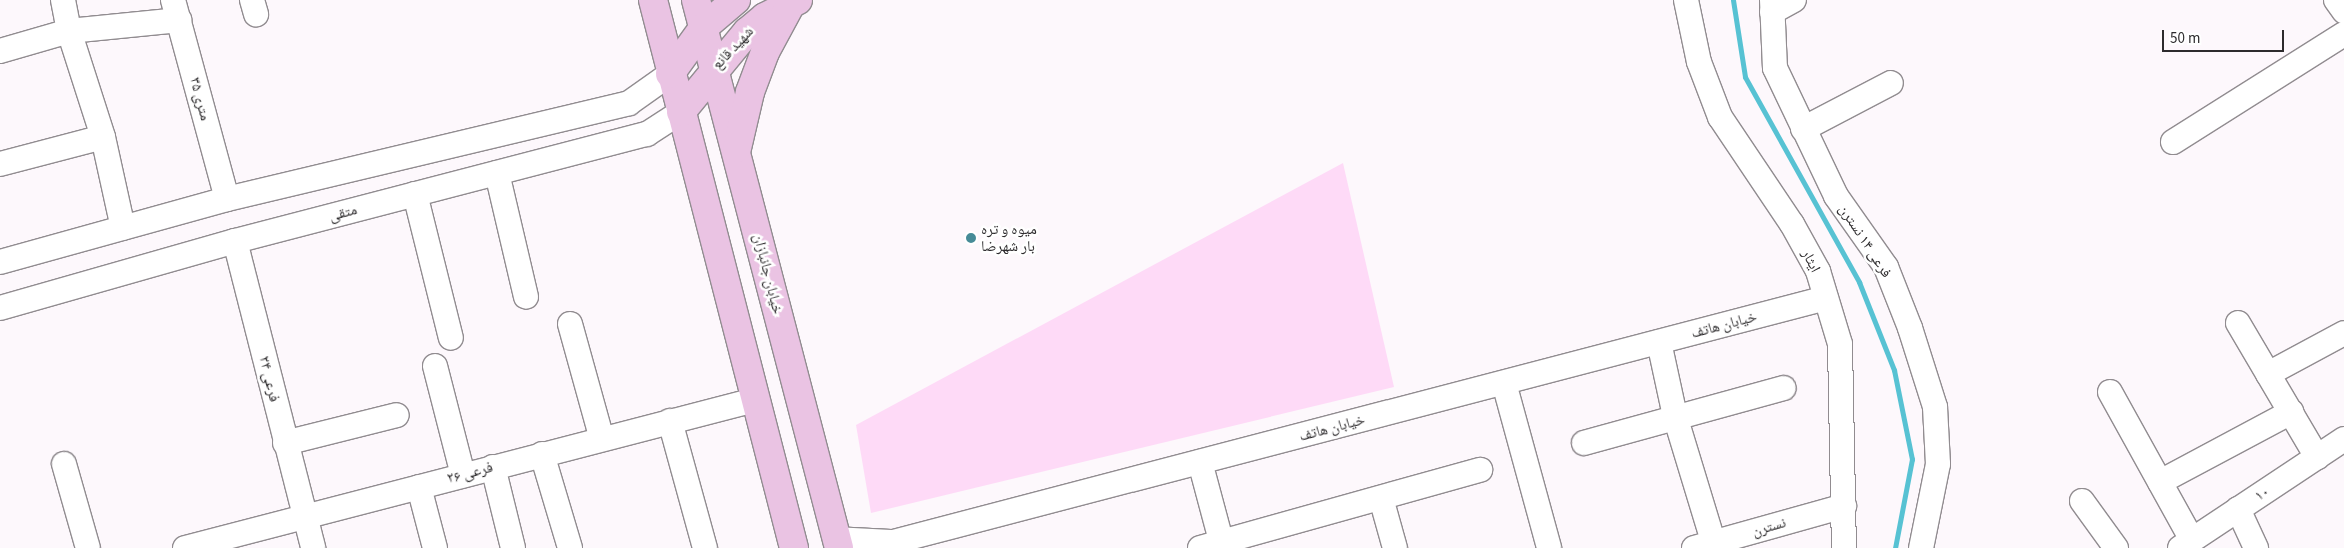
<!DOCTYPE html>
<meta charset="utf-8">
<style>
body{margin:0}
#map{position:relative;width:2344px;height:548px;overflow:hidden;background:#fdf8fc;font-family:"Source Sans 3","Noto Naskh Arabic",sans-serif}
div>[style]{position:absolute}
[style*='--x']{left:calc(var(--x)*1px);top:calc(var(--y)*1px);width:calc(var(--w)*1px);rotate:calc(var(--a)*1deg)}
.green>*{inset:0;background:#fedaf7}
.stream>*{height:5px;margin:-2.5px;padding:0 2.5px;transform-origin:2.5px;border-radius:2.5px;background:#57c2d3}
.roads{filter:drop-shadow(1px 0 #918c90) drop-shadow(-1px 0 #918c90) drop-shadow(0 1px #918c90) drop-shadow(0 -1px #918c90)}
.minor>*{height:24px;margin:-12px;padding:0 12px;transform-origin:12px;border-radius:12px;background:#fff}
.major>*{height:28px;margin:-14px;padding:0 14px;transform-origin:14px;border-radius:14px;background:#eac3e3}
.dots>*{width:14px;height:14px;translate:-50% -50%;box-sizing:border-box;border:2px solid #fff;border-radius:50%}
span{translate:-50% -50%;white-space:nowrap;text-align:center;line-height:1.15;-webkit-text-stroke:5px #fff;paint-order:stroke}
.street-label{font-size:15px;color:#2d2b2d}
.poi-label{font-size:15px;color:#2d2b2d}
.left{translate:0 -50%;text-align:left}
.scale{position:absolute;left:2162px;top:30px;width:122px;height:22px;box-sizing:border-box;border:2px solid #2d2b2d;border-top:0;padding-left:6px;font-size:15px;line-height:18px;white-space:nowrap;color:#2d2b2d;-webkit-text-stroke:4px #fff;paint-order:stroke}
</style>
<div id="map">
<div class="green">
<div style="clip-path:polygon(1343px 163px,1394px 387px,871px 513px,856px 425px)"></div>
</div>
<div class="stream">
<div style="--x:1733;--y:0;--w:78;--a:81.1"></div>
<div style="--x:1745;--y:77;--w:235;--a:60.9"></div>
<div style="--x:1859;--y:282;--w:95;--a:68.3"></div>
<div style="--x:1894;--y:370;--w:91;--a:78.6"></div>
<div style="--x:1912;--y:459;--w:91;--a:100.8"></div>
</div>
<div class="roads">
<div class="minor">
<div style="--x:63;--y:0;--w:32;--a:79"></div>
<div style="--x:69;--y:31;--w:111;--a:72.2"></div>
<div style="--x:103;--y:137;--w:93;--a:77.6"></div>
<div style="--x:173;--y:0;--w:206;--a:74.8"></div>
<div style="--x:252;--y:0;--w:15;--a:74"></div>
<div style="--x:1686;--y:0;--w:63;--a:78.2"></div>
<div style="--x:1699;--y:62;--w:59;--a:69.1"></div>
<div style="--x:1720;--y:117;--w:129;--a:56.1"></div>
<div style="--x:1792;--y:224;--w:54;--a:61"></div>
<div style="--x:1818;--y:271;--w:76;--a:73.2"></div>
<div style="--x:1840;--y:344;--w:204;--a:88.9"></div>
<div style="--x:1772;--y:0;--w:68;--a:87.5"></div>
<div style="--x:1775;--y:68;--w:142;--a:64.5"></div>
<div style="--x:1836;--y:196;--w:87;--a:54.8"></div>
<div style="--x:1886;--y:267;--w:66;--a:68.5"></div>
<div style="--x:1910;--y:328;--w:83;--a:72.4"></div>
<div style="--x:1935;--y:407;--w:57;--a:87"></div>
<div style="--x:1938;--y:464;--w:86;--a:101.4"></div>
<div style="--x:2336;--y:0;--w:14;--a:54"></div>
<div style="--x:1772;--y:12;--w:25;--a:-29"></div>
<div style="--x:0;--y:51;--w:72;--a:-16.2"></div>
<div style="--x:69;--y:31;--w:111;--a:-5.7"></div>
<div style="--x:1803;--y:129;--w:99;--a:-27.6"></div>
<div style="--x:2173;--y:142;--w:202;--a:-32.3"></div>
<div style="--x:0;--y:164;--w:106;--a:-14.7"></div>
<div style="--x:497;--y:173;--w:127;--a:76.8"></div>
<div style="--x:415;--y:194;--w:148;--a:76"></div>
<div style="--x:235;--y:241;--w:317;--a:75.7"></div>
<div style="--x:0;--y:262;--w:236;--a:-15.5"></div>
<div style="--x:227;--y:199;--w:413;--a:-13.4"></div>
<div style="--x:629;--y:103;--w:50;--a:-35.3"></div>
<div style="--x:0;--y:308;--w:244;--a:-15.9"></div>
<div style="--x:235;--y:241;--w:426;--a:-14.6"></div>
<div style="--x:647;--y:134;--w:40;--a:-32.9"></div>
<div style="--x:2238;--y:323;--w:156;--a:59.5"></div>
<div style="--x:570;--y:324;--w:119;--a:74.5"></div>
<div style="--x:1659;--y:342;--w:76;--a:77.8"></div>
<div style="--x:1675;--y:416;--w:138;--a:73.1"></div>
<div style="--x:435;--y:366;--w:113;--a:75.6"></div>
<div style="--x:2268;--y:374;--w:86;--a:-28.3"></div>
<div style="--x:1504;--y:383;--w:171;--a:74.7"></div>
<div style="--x:2110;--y:392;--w:169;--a:61"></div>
<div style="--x:670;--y:421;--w:132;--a:74.6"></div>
<div style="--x:285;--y:443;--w:115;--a:-14"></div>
<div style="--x:1584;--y:443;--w:207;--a:-15.4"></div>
<div style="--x:542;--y:454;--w:98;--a:73.4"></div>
<div style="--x:1200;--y:462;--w:89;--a:75"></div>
<div style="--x:64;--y:464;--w:87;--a:74.1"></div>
<div style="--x:493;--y:467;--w:83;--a:76.1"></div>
<div style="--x:2160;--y:482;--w:149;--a:-28.1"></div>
<div style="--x:419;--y:487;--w:63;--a:75.3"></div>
<div style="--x:1381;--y:498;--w:52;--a:74.4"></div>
<div style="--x:2082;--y:501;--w:58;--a:54.1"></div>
<div style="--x:2238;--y:509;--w:43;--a:65.2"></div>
<div style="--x:836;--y:539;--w:57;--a:3"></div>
<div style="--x:893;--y:542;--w:964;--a:-14.66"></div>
<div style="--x:185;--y:548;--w:589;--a:-14.56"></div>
<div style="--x:1200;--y:548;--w:291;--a:-15.6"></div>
<div style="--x:1694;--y:548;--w:156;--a:-15.6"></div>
<div style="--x:2180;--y:548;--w:197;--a:-33.6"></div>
</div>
<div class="major">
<div style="--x:653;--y:0;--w:566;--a:75.57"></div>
<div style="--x:696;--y:0;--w:566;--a:75.37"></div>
<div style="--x:670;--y:74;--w:58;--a:-54.1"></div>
<div style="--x:704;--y:27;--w:42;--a:-40.2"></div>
<div style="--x:681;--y:112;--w:104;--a:-50.5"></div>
<div style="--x:747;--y:32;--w:23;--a:-40"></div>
<div style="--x:765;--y:17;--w:37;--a:-27"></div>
<div style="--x:737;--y:148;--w:57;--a:-76.9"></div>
<div style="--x:750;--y:92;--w:43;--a:-69.4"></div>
<div style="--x:765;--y:52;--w:55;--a:-61.6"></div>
</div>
</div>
<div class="dots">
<div style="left:971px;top:238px;background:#468b97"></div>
</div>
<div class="street-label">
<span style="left:733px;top:48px;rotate:-47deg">شهید قانع</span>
<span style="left:200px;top:99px;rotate:75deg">۳۵ متری</span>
<span style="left:343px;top:213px;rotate:-15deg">متقی</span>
<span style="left:1865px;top:241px;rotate:57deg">فرعی ۱۴ نسترن</span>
<span style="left:1811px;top:261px;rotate:63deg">ایثار</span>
<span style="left:768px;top:274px;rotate:76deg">خیابان جانبازان</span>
<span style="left:1724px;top:325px;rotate:-15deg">خیابان هاتف</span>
<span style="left:269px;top:379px;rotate:76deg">فرعی ۲۴</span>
<span style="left:1332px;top:428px;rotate:-15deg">خیابان هاتف</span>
<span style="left:470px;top:473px;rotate:-15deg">فرعی ۲۶</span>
<span style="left:2262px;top:494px;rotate:-34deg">۱۰</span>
<span style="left:1769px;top:527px;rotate:-16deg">نسترن</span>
</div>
<div class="poi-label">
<span class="left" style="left:981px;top:238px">میوه و تره<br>بار شهرضا</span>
</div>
<div class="scale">50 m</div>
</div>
